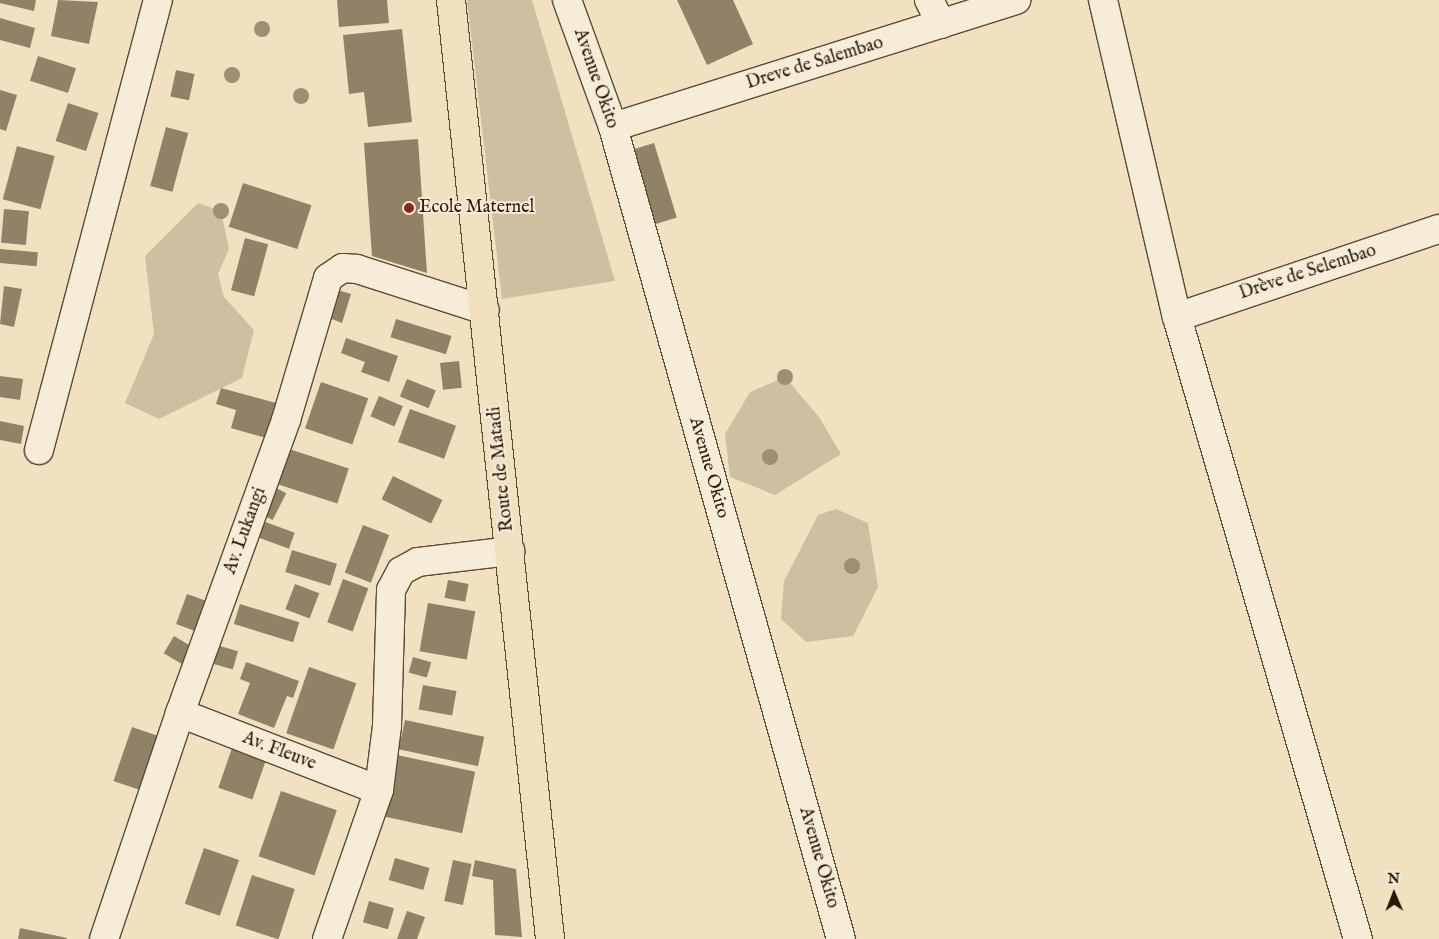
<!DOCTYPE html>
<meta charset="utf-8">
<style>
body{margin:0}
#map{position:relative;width:1439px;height:939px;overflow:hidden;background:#f1e1c1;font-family:"IM FELL English",serif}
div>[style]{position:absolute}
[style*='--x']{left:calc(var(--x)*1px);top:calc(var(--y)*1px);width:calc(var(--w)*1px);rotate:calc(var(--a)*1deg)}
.green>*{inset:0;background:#cfbfa1}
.building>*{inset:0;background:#918167;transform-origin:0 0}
.roads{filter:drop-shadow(1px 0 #5a4b34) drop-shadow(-1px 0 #5a4b34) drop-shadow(0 1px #5a4b34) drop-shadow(0 -1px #5a4b34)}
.minor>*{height:28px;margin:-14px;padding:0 14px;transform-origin:14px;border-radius:14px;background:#f6ecd7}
.primary>*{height:28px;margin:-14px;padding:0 14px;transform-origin:14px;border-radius:14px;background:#f1e1c1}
.trees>*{width:16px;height:16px;margin:-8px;border-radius:50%;background:#9e8e73}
.dots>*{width:14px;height:14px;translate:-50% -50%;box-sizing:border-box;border:2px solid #f6ecd7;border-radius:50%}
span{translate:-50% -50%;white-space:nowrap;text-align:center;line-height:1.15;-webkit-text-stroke:4px #f6ecd7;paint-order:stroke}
.street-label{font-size:18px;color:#281905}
.poi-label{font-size:18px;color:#281905}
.left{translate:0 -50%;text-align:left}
.north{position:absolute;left:1369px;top:869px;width:50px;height:50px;-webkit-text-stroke:4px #f6ecd7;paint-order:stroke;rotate:359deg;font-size:14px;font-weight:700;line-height:20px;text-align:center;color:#281905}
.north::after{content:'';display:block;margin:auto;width:18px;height:22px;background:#281905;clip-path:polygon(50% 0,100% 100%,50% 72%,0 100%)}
</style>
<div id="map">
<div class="green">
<div style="clip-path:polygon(467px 0,532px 0,615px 281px,502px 299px)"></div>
<div style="clip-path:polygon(198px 203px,221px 211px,229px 249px,218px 274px,224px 297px,254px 330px,242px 378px,159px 419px,125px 403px,154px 334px,145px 256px)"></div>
<div style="clip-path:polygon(785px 377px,819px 417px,841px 454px,775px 495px,730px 477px,725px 434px,750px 392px)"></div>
<div style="clip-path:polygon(836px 509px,868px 523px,878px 587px,853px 636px,806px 642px,781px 619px,784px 581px,818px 515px)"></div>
</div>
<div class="building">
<div style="clip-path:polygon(0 0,36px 0,34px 11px,0 3px)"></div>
<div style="clip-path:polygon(58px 0,98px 2px,89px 44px,51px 36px)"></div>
<div style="clip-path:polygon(337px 0,387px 0,389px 23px,339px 27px)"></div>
<div style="clip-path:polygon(677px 0,733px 0,753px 44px,707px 65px)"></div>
<div style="clip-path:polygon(0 18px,35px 28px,30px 48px,0 40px)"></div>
<div style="clip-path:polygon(402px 29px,412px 122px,368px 127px,364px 92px,349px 94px,343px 35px)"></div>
<div style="left:38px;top:56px;width:40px;height:26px;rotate:18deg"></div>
<div style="left:176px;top:70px;width:19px;height:27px;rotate:12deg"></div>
<div style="clip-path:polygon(0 90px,17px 95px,6px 131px,0 129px)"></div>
<div style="left:68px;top:103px;width:32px;height:40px;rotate:18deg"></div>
<div style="left:166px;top:127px;width:23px;height:61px;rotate:15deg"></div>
<div style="clip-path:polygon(418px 139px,427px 273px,372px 256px,364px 143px)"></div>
<div style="left:654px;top:143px;width:78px;height:28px;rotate:73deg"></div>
<div style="left:17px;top:146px;width:39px;height:55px;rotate:15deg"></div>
<div style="left:243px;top:183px;width:72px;height:46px;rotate:18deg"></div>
<div style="left:4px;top:209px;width:25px;height:34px;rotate:5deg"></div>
<div style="left:245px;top:238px;width:24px;height:54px;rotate:15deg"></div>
<div style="left:0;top:249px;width:38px;height:14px;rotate:5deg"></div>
<div style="clip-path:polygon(4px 286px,22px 289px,14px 327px,0 324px)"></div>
<div style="clip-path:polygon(337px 290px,351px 294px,342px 323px,327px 317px)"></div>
<div style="left:396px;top:319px;width:58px;height:19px;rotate:17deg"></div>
<div style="clip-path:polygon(346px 338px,398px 356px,389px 382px,361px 372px,365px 362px,341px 353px)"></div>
<div style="left:459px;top:361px;width:27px;height:19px;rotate:84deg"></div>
<div style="clip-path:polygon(0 376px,23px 379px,20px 400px,0 397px)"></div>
<div style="left:407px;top:379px;width:31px;height:19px;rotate:22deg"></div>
<div style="left:321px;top:382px;width:50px;height:49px;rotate:19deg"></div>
<div style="clip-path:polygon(221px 388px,276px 403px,266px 438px,231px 428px,236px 410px,216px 404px)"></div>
<div style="left:379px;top:396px;width:26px;height:22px;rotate:23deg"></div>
<div style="left:410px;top:409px;width:49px;height:35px;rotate:20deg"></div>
<div style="clip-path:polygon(0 421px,24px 426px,21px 444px,0 440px)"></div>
<div style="left:286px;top:448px;width:66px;height:37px;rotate:18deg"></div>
<div style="left:393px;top:476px;width:55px;height:26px;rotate:26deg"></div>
<div style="left:272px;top:486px;width:16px;height:30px;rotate:27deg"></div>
<div style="left:260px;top:520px;width:37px;height:17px;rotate:20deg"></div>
<div style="left:363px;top:525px;width:28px;height:51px;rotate:21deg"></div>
<div style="left:292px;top:550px;width:47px;height:23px;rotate:17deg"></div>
<div style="left:343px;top:579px;width:27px;height:46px;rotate:20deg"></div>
<div style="left:448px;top:580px;width:21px;height:18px;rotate:11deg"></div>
<div style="left:295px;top:584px;width:26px;height:27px;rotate:21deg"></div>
<div style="left:187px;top:594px;width:23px;height:32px;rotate:20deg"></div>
<div style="left:428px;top:603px;width:48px;height:49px;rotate:10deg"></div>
<div style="left:240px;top:604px;width:62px;height:21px;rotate:17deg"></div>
<div style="left:174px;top:636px;width:21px;height:20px;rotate:31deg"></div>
<div style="left:213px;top:644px;width:26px;height:19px;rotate:16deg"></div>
<div style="left:413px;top:657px;width:19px;height:16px;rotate:16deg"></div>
<div style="clip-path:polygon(246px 662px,299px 681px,293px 698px,287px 696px,274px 728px,238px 714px,250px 683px,240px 679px)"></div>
<div style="left:309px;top:667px;width:50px;height:70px;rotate:19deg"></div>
<div style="left:423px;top:685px;width:34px;height:25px;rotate:10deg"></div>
<div style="left:405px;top:720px;width:81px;height:30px;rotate:12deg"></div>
<div style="left:132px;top:727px;width:28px;height:57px;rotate:19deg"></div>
<div style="left:232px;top:748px;width:36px;height:42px;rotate:19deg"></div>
<div style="left:397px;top:755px;width:80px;height:63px;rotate:12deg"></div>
<div style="left:281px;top:791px;width:59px;height:69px;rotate:19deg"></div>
<div style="left:204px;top:848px;width:37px;height:59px;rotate:19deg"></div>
<div style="left:395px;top:858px;width:36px;height:23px;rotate:16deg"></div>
<div style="left:453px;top:860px;width:19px;height:42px;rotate:12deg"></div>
<div style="clip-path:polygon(475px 860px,516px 869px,522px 937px,495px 935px,493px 880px,472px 876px)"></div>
<div style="left:252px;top:875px;width:45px;height:53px;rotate:18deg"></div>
<div style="left:369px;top:901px;width:26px;height:22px;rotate:16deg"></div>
<div style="clip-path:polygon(407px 911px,425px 917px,417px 939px,397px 939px)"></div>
<div style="clip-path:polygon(20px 928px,67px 938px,67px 939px,18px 939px)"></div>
</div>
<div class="roads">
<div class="minor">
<div style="--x:567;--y:0;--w:135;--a:70.1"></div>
<div style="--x:613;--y:127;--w:843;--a:74.32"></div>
<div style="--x:929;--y:0;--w:27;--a:63"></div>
<div style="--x:1103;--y:0;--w:326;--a:76.9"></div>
<div style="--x:1177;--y:317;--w:648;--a:73.78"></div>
<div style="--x:613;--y:127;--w:423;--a:-17.5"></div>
<div style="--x:1177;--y:317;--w:276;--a:-18.6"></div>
<div style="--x:39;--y:450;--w:465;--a:-75.2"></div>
<div style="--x:180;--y:713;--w:213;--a:21.2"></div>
<div style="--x:104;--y:939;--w:238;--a:-71.4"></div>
<div style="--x:180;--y:713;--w:312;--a:-70.1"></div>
<div style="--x:286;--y:420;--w:148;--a:-73.5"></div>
<div style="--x:328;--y:278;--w:18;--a:-34"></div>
<div style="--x:343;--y:268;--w:14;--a:4"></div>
<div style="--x:357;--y:269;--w:134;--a:17.8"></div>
<div style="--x:327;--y:939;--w:158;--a:-70.8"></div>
<div style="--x:379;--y:790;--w:64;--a:-82.9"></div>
<div style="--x:387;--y:726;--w:136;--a:-88.3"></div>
<div style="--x:391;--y:590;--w:21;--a:-62"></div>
<div style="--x:401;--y:571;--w:19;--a:-28"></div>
<div style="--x:418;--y:562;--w:93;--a:-6.8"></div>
</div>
<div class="primary">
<div style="--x:451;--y:0;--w:944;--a:83.98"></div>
</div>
</div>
<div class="trees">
<div style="left:262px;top:29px"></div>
<div style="left:232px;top:75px"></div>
<div style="left:301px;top:96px"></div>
<div style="left:221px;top:211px"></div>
<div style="left:785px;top:377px"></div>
<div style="left:770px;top:457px"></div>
<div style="left:852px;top:566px"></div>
</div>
<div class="dots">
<div style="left:409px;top:208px;background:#8f2418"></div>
</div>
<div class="street-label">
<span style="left:815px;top:64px;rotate:-17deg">Dreve de Salembao</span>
<span style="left:595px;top:79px;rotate:71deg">Avenue Okito</span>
<span style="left:1308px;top:273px;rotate:-18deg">Drève de Selembao</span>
<span style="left:708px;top:468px;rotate:74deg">Avenue Okito</span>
<span style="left:502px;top:469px;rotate:-96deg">Route de Matadi</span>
<span style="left:246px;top:531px;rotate:-70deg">Av. Lukangi</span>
<span style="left:279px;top:752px;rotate:21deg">Av. Fleuve</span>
<span style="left:818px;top:858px;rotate:74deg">Avenue Okito</span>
</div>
<div class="poi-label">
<span class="left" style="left:419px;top:208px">Ecole Maternel</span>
</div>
<div class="north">N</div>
</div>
